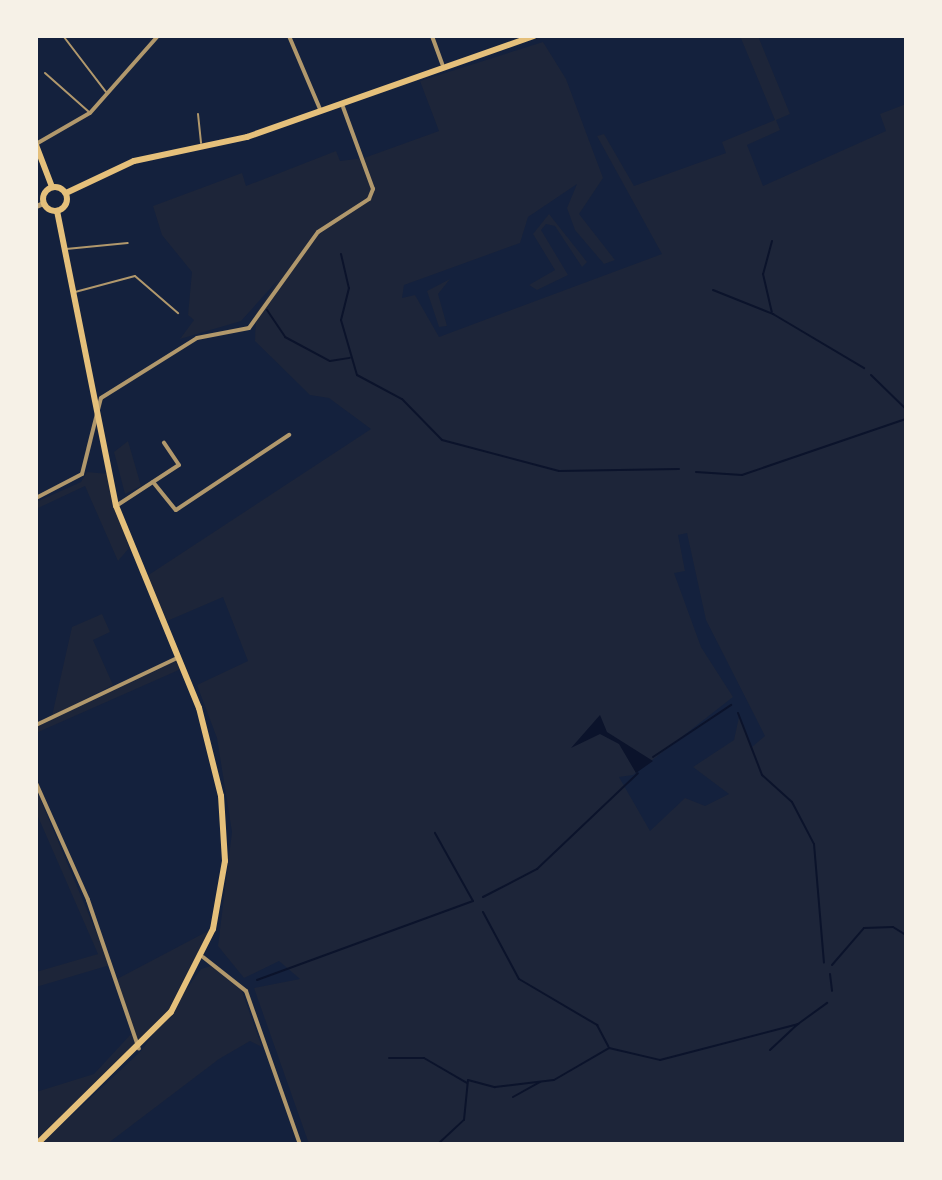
<!DOCTYPE html>
<style>
body{margin:0}
#map{position:relative;width:942px;height:1180px;overflow:hidden;background:#14213d;font-family:Overpass,sans-serif}
div>[style]{position:absolute}
[style*='--x']{left:calc(var(--x)*1px);top:calc(var(--y)*1px);width:calc(var(--w)*1px);rotate:calc(var(--a)*1deg)}
.green>*{inset:0;background:#1d2539}
.water>*{inset:0;background:#0b132b}
.stream>*{height:2px;margin:-1px;padding:0 1px;transform-origin:1px;border-radius:1px;background:#0b132b}
.service>*{height:2px;margin:-1px;padding:0 1px;transform-origin:1px;border-radius:1px;background:#b1986c}
.minor>*{height:4px;margin:-2px;padding:0 2px;transform-origin:2px;border-radius:2px;background:#b1986c}
.tertiary>*{height:5px;margin:-2.5px;padding:0 2.5px;transform-origin:2.5px;border-radius:2.5px;background:#b1986c}
.secondary>*{height:6px;margin:-3px;padding:0 3px;transform-origin:3px;border-radius:3px;background:#e5c07b}
.secondary>.ring{margin:-3px;padding:0;box-sizing:content-box;background:none;border:6px solid #e5c07b;border-radius:50%}
span{translate:-50% -50%;white-space:nowrap;text-align:center;line-height:1.15;-webkit-text-stroke:7px #f6f1e7;paint-order:stroke}
.frame{position:absolute;inset:0;border:38px solid #f6f1e7;pointer-events:none}
</style>
<div id="map">
<div class="green">
<div style="clip-path:polygon(evenodd,740px 36px,758px 36px,790px 114px,776px 120px,780px 130px,747px 145px,763px 186px,886px 131px,880px 114px,906px 104px,906px 1144px,309px 1144px,254px 988px,300px 979px,279px 961px,244px 978px,218px 946px,232px 832px,217px 738px,197px 685px,248px 661px,223px 597px,167px 621px,147px 576px,371px 429px,329px 398px,310px 395px,255px 341px,256px 313px,278px 280px,241px 321px,180px 339px,194px 320px,188px 315px,192px 272px,162px 235px,153px 206px,242px 173px,246px 186px,336px 151px,340px 161px,364px 158px,439px 131px,420px 81px,543px 42px,566px 79px,603px 178px,579px 214px,615px 260px,604px 264px,575px 230px,567px 208px,577px 184px,528px 217px,520px 243px,404px 285px,402px 298px,415px 295px,439px 337px,662px 254px,597px 136px,604px 134px,634px 186px,726px 153px,722px 142px,775px 120px,740px 36px,687px 533px,706px 620px,765px 736px,752px 747px,739px 717px,734px 740px,693px 767px,729px 794px,705px 806px,685px 798px,650px 831px,619px 777px,633px 775px,733px 697px,701px 647px,674px 573px,685px 571px,678px 535px,687px 533px)"></div>
<div style="clip-path:polygon(549px 214px,587px 262px,582px 267px,555px 226px,546px 224px,541px 230px,568px 275px,537px 290px,529px 285px,555px 270px,533px 234px)"></div>
<div style="clip-path:polygon(450px 279px,438px 294px,447px 326px,439px 327px,427px 291px)"></div>
<div style="clip-path:polygon(128px 441px,141px 486px,125px 494px,114px 452px)"></div>
<div style="clip-path:polygon(87px 472px,109px 474px,129px 548px,118px 561px,85px 486px,36px 509px,36px 502px,81px 482px)"></div>
<div style="clip-path:polygon(102px 614px,110px 632px,93px 640px,113px 685px,52px 716px,72px 627px)"></div>
<div style="clip-path:polygon(176px 661px,181px 669px,36px 733px,36px 727px)"></div>
<div style="clip-path:polygon(36px 789px,110px 965px,36px 987px,36px 972px,98px 954px,36px 812px)"></div>
<div style="clip-path:polygon(210px 930px,170px 1011px,139px 1046px,117px 979px)"></div>
<div style="clip-path:polygon(211px 966px,240px 986px,262px 1047px,250px 1041px,219px 1059px,107px 1144px,41px 1144px,141px 1051px,201px 969px)"></div>
<div style="clip-path:polygon(132px 1033px,138px 1048px,36px 1141px,36px 1092px,94px 1074px)"></div>
</div>
<div class="water">
<div style="clip-path:polygon(600px 715px,607px 732px,653px 761px,636px 773px,619px 744px,600px 734px,571px 748px)"></div>
</div>
<div class="stream">
<div style="--x:772;--y:241;--w:34;--a:105"></div>
<div style="--x:763;--y:274;--w:39;--a:77"></div>
<div style="--x:341;--y:254;--w:35;--a:77"></div>
<div style="--x:349;--y:288;--w:33;--a:104"></div>
<div style="--x:341;--y:320;--w:57;--a:73.8"></div>
<div style="--x:357;--y:375;--w:51;--a:28.1"></div>
<div style="--x:402;--y:399;--w:57;--a:45.7"></div>
<div style="--x:442;--y:440;--w:121;--a:14.8"></div>
<div style="--x:559;--y:471;--w:120;--a:-1"></div>
<div style="--x:713;--y:290;--w:65;--a:21.8"></div>
<div style="--x:773;--y:314;--w:106;--a:30.7"></div>
<div style="--x:267;--y:310;--w:32;--a:56"></div>
<div style="--x:285;--y:337;--w:51;--a:28.1"></div>
<div style="--x:330;--y:361;--w:20;--a:-9"></div>
<div style="--x:871;--y:375;--w:49;--a:44.2"></div>
<div style="--x:696;--y:472;--w:46;--a:3.7"></div>
<div style="--x:742;--y:475;--w:173;--a:-18.9"></div>
<div style="--x:738;--y:713;--w:66;--a:68.8"></div>
<div style="--x:762;--y:775;--w:40;--a:42"></div>
<div style="--x:792;--y:802;--w:47;--a:62.4"></div>
<div style="--x:814;--y:844;--w:119;--a:85.2"></div>
<div style="--x:653;--y:757;--w:94;--a:-33.7"></div>
<div style="--x:483;--y:897;--w:61;--a:-27.4"></div>
<div style="--x:537;--y:869;--w:139;--a:-43.5"></div>
<div style="--x:483;--y:912;--w:76;--a:61.8"></div>
<div style="--x:519;--y:979;--w:91;--a:30.5"></div>
<div style="--x:597;--y:1025;--w:24;--a:62"></div>
<div style="--x:832;--y:965;--w:49;--a:-49.1"></div>
<div style="--x:864;--y:928;--w:29;--a:-2"></div>
<div style="--x:893;--y:927;--w:15;--a:32"></div>
<div style="--x:830;--y:974;--w:17;--a:83"></div>
<div style="--x:257;--y:980;--w:230;--a:-20.1"></div>
<div style="--x:473;--y:901;--w:78;--a:-119.2"></div>
<div style="--x:770;--y:1050;--w:38;--a:-43"></div>
<div style="--x:389;--y:1058;--w:35;--a:0"></div>
<div style="--x:424;--y:1058;--w:50;--a:30.2"></div>
<div style="--x:513;--y:1097;--w:31;--a:-29"></div>
<div style="--x:438;--y:1144;--w:35;--a:-43"></div>
<div style="--x:464;--y:1120;--w:40;--a:-84.3"></div>
<div style="--x:468;--y:1080;--w:28;--a:15"></div>
<div style="--x:495;--y:1087;--w:59;--a:-6.8"></div>
<div style="--x:554;--y:1080;--w:64;--a:-30.2"></div>
<div style="--x:609;--y:1048;--w:52;--a:13.2"></div>
<div style="--x:660;--y:1060;--w:143;--a:-14.6"></div>
<div style="--x:798;--y:1024;--w:36;--a:-36"></div>
</div>
<div class="service">
<div style="--x:64;--y:37;--w:69;--a:52.6"></div>
<div style="--x:45;--y:73;--w:60;--a:41.6"></div>
<div style="--x:198;--y:114;--w:29;--a:84"></div>
<div style="--x:66;--y:249;--w:62;--a:-5.5"></div>
<div style="--x:75;--y:292;--w:62;--a:-14.9"></div>
<div style="--x:135;--y:276;--w:57;--a:40.7"></div>
</div>
<div class="minor">
<div style="--x:289;--y:36;--w:79;--a:67"></div>
<div style="--x:432;--y:36;--w:30;--a:70"></div>
<div style="--x:36;--y:144;--w:62;--a:-29.9"></div>
<div style="--x:90;--y:113;--w:103;--a:-48.6"></div>
<div style="--x:153;--y:482;--w:36;--a:51"></div>
<div style="--x:176;--y:510;--w:136;--a:-33.6"></div>
<div style="--x:36;--y:498;--w:52;--a:-27.6"></div>
<div style="--x:82;--y:474;--w:78;--a:-76"></div>
<div style="--x:101;--y:398;--w:113;--a:-32"></div>
<div style="--x:197;--y:338;--w:53;--a:-10.9"></div>
<div style="--x:249;--y:328;--w:118;--a:-54.3"></div>
<div style="--x:318;--y:232;--w:61;--a:-32.9"></div>
<div style="--x:369;--y:199;--w:11;--a:-68"></div>
<div style="--x:373;--y:189;--w:87;--a:-110.1"></div>
<div style="--x:116;--y:506;--w:75;--a:-33.1"></div>
<div style="--x:179;--y:465;--w:27;--a:-124"></div>
<div style="--x:36;--y:725;--w:158;--a:-25.4"></div>
<div style="--x:36;--y:783;--w:128;--a:66"></div>
<div style="--x:88;--y:900;--w:157;--a:71.1"></div>
<div style="--x:203;--y:957;--w:55;--a:38.3"></div>
<div style="--x:246;--y:991;--w:162;--a:70.6"></div>
</div>
<div class="tertiary">
<div style="--x:36;--y:206;--w:8;--a:-23"></div>
</div>
<div class="secondary">
<div style="--x:36;--y:145;--w:45;--a:69.1"></div>
<div class="ring" style="left:43px;top:187px;width:18px;height:18px"></div>
<div style="--x:66;--y:193;--w:75;--a:-25.2"></div>
<div style="--x:134;--y:161;--w:116;--a:-12"></div>
<div style="--x:247;--y:137;--w:304;--a:-19.4"></div>
<div style="--x:37;--y:1144;--w:188;--a:-44.6"></div>
<div style="--x:171;--y:1012;--w:93;--a:-63.2"></div>
<div style="--x:213;--y:929;--w:69;--a:-80"></div>
<div style="--x:225;--y:861;--w:65;--a:-93.5"></div>
<div style="--x:221;--y:796;--w:91;--a:-104"></div>
<div style="--x:199;--y:708;--w:218;--a:-112.3"></div>
<div style="--x:116;--y:506;--w:301;--a:-101.3"></div>
</div>
<div class="frame"></div>
</div>
